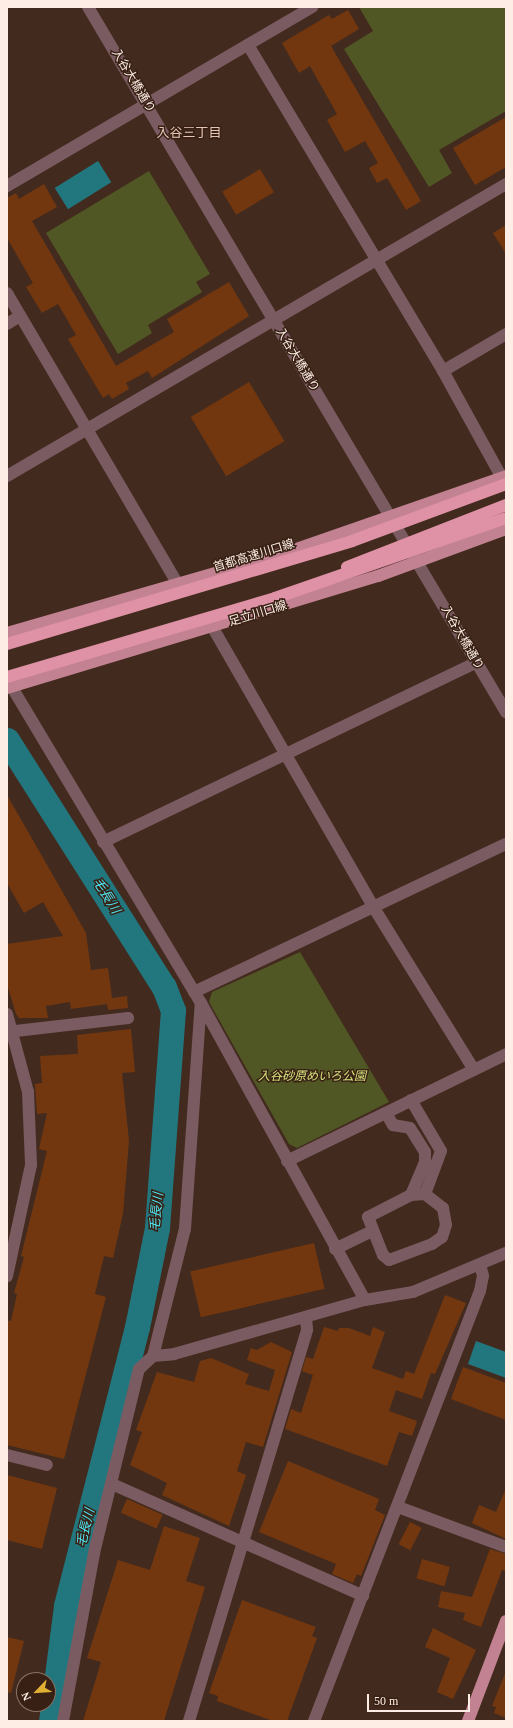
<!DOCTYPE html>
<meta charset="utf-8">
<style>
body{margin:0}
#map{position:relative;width:513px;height:1728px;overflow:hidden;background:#422b1e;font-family:"Times New Roman","Noto Sans JP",serif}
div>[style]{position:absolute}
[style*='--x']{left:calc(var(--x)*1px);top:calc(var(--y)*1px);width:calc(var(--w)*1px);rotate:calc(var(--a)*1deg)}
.green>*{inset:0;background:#515724}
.water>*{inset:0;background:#22777f;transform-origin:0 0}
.river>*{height:25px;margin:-12.5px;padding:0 12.5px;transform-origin:12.5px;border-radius:12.5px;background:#22777f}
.building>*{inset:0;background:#73370f;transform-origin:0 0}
.minor>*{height:12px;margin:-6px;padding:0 6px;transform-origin:6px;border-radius:6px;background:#7b5b62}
.major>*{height:12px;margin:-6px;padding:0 6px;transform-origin:6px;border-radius:6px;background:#c38292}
.highway-bridge>*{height:12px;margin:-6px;padding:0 6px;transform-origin:6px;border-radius:6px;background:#df91a5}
span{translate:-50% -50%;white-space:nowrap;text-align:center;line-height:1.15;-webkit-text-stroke:3px #382114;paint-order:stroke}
.street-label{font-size:12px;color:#fdede5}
.park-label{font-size:12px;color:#d7e47d;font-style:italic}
.neighbourhood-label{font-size:13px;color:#e5c6b6}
.water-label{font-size:13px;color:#4ee9f8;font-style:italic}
.frame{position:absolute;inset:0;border:8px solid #fdede5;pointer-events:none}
.north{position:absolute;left:16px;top:1672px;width:40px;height:40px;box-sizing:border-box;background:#382114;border:1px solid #877368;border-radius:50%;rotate:245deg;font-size:11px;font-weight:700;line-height:16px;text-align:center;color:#fdede5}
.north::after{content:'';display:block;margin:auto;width:14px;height:18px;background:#dfb034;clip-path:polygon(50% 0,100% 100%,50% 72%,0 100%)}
.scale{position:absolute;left:367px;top:1694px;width:103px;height:18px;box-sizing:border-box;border:2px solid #fdede5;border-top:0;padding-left:5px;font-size:12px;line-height:14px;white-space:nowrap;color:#fdede5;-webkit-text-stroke:3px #382114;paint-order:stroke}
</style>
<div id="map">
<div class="green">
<div style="clip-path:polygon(359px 7px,506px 7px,506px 111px,439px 150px,452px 173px,429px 187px,344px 49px,373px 31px)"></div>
<div style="clip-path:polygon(149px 171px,210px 274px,196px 282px,202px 292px,148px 325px,152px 333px,118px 354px,46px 233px)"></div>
<div style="clip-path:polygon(300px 952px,389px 1102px,297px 1148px,289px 1144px,209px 1002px,212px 992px)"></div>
</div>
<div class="water">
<div style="left:98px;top:161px;width:25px;height:51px;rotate:58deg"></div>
<div style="clip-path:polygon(476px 1341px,506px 1352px,506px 1378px,468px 1364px)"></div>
</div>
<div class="river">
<div style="--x:7;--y:740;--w:293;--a:57.6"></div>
<div style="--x:164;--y:987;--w:25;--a:69"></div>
<div style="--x:173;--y:1010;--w:219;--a:94.2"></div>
<div style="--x:157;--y:1228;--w:101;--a:101.4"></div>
<div style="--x:137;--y:1327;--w:288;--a:104.3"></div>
<div style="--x:66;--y:1606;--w:116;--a:97.4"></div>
</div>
<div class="building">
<div style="clip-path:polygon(348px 10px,359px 29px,331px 46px,421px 201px,406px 210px,387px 178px,377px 183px,369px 168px,378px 163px,365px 141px,345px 152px,327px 120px,337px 114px,310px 66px,299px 73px,282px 43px,329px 15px,332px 19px)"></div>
<div style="clip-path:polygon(506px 117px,506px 167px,475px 185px,453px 148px)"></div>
<div style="left:260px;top:169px;width:27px;height:44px;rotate:59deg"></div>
<div style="clip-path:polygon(44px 184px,57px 207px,32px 221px,116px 366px,174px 332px,167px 319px,229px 282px,249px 316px,152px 378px,148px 371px,126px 383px,129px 389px,112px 399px,109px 394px,103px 398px,68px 339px,76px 335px,58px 304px,42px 313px,26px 287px,33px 283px,7px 238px,7px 198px,16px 193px,19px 199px)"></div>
<div style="clip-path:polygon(506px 225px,506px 254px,493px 233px)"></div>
<div style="left:249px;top:382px;width:69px;height:68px;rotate:59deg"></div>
<div style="clip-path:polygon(7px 795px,86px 933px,91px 970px,108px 968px,112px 998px,127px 996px,128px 1008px,108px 1010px,107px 1004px,71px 1009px,70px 1002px,46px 1006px,48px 1018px,19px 1018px,16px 1014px,7px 984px,7px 944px,63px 936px,43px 902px,24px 913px,7px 883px)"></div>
<div style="clip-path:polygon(131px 1029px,135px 1072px,122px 1073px,129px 1141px,123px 1214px,113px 1258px,104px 1256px,95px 1294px,106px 1297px,64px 1459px,7px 1445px,7px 1320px,11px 1321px,17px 1294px,14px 1293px,24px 1257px,21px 1256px,47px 1151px,39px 1149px,47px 1113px,37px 1114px,35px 1084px,42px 1083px,40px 1056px,78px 1054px,77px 1035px)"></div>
<div style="left:314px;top:1243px;width:47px;height:127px;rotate:77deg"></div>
<div style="clip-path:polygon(445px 1295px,466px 1303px,435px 1374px,431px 1373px,422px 1399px,396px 1390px,389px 1411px,417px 1421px,412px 1436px,399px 1432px,387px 1466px,285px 1429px,291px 1409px,301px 1413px,313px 1375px,302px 1371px,306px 1357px,313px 1359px,324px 1327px,338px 1331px,339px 1328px,349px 1328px,370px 1336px,373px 1327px,385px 1332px,372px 1368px,403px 1379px,406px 1371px,414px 1374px)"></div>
<div style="clip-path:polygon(271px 1342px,292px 1352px,263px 1447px,246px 1442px,237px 1471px,246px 1475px,229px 1526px,162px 1495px,167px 1483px,130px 1465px,142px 1432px,136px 1430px,157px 1372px,194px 1382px,200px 1361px,211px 1358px,249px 1374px,245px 1384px,269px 1391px,275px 1370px,247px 1360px,251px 1348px,257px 1350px)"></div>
<div style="clip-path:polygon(463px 1367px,506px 1383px,506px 1420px,451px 1399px)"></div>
<div style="clip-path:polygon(288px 1461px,379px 1499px,375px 1510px,385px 1515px,361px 1576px,357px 1574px,353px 1583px,332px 1574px,336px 1564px,259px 1532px)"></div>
<div style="clip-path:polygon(7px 1475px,57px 1488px,42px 1549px,7px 1540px)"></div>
<div style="clip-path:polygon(506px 1488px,506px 1539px,472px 1523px,479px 1505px,496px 1512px)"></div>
<div style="left:127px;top:1499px;width:39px;height:15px;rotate:24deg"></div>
<div style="left:410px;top:1522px;width:13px;height:25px;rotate:27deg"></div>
<div style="clip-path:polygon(164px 1526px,200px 1538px,186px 1581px,205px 1587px,164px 1721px,83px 1721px,101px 1662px,87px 1658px,118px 1560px,150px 1570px)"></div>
<div style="clip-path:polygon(490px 1549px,506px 1554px,506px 1571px,502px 1570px,481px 1627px,463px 1620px,465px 1613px,438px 1607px,441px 1591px,472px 1597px)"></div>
<div style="left:422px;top:1559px;width:29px;height:20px;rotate:16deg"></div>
<div style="clip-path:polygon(242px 1600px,316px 1627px,312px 1636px,317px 1638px,287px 1721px,273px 1721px,217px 1701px,218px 1696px,209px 1693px)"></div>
<div style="clip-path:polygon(433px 1628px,476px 1650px,453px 1699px,437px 1692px,450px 1658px,425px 1647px)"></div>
<div style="clip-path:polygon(7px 1637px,24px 1641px,11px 1693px,7px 1692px)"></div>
<div style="clip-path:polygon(506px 1671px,506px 1718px,494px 1713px,496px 1707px,492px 1706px)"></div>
</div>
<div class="minor">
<div style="--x:88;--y:7;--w:820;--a:59.34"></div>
<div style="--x:248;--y:45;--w:380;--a:59.1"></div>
<div style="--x:443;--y:371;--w:122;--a:61.1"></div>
<div style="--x:7;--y:186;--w:354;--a:-30.4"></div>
<div style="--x:7;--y:293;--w:338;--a:59.6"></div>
<div style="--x:7;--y:324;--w:15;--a:-32"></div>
<div style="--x:443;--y:371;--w:73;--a:-30.4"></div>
<div style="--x:7;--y:476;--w:578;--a:-30.33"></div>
<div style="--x:213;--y:628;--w:323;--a:60.1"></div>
<div style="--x:374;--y:908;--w:190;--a:58.3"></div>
<div style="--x:7;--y:679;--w:378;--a:59.1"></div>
<div style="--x:201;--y:1003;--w:339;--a:61.1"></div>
<div style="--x:103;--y:842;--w:415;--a:-25.7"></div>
<div style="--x:194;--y:992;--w:345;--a:-25.4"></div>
<div style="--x:7;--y:1014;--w:81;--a:74.9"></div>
<div style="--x:28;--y:1092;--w:73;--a:87.6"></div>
<div style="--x:31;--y:1165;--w:114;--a:102.2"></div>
<div style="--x:7;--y:1032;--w:122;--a:-6.6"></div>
<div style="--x:411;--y:1100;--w:59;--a:59.5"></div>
<div style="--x:441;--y:1151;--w:46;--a:110.4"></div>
<div style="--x:425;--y:1194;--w:23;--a:38"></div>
<div style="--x:443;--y:1208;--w:17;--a:80"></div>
<div style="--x:446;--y:1225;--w:13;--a:108"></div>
<div style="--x:442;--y:1237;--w:12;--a:145"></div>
<div style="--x:432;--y:1244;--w:46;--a:159.6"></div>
<div style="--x:389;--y:1260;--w:8;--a:-140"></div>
<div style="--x:383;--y:1255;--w:41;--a:-111.5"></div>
<div style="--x:368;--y:1217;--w:48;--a:-27.1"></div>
<div style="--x:411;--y:1195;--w:14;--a:-4"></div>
<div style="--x:386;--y:1113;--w:14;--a:60"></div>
<div style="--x:393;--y:1125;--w:17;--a:10"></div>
<div style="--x:410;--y:1128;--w:28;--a:58"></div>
<div style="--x:425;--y:1152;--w:10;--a:90"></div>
<div style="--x:425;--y:1162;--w:36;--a:113"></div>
<div style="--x:287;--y:1161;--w:244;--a:-26"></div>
<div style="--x:335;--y:1249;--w:41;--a:-25.9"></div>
<div style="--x:153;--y:1356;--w:21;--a:-5"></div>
<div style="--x:174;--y:1354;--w:198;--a:-15.8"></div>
<div style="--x:365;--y:1300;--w:49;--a:-9.5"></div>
<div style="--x:413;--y:1292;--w:101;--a:-22.8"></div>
<div style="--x:7;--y:1455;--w:41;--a:14"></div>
<div style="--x:112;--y:1484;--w:275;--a:24"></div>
<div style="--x:398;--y:1507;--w:115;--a:20.3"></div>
<div style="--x:63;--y:1721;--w:171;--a:-79.5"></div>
<div style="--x:94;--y:1553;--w:189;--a:-76.3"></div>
<div style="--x:139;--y:1369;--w:19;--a:-43"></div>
<div style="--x:153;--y:1356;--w:131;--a:-75.9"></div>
<div style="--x:185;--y:1229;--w:227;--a:-86"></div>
<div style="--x:189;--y:1721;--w:409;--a:-73.2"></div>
<div style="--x:307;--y:1329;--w:12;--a:-95"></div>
<div style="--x:314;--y:1721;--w:461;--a:-68.9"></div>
<div style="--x:480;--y:1291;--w:15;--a:-79"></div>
<div style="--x:483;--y:1276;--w:12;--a:-104"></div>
</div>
<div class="major">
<div style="--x:7;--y:633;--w:289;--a:-16.1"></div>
<div style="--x:285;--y:553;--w:234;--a:-19.2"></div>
<div style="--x:7;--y:688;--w:388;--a:-16.8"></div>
<div style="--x:378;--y:576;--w:136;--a:-20.2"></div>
<div style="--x:468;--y:1721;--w:107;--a:-69.2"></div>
</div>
<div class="highway-bridge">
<div style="--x:347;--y:567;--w:171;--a:-21.3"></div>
<div style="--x:7;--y:644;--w:360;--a:-16.6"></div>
<div style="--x:352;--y:541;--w:164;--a:-20.3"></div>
<div style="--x:7;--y:677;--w:279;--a:-16.4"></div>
<div style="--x:275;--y:598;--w:244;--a:-19.1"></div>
</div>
<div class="street-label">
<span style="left:133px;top:81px;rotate:59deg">入谷大橋通り</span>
<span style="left:297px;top:360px;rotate:59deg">入谷大橋通り</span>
<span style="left:254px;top:556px;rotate:-17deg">首都高速川口線</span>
<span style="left:258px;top:614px;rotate:-17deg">足立川口線</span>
<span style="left:462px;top:638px;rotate:60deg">入谷大橋通り</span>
</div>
<div class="park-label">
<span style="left:312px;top:1077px">入谷砂原めいろ公園</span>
</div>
<div class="neighbourhood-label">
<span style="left:189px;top:133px">入谷三丁目</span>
</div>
<div class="water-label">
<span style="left:106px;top:896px;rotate:58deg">毛長川</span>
<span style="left:157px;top:1212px;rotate:-84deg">毛長川</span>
<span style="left:86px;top:1528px;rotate:-76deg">毛長川</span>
</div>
<div class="frame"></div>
<div class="north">N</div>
<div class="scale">50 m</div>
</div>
